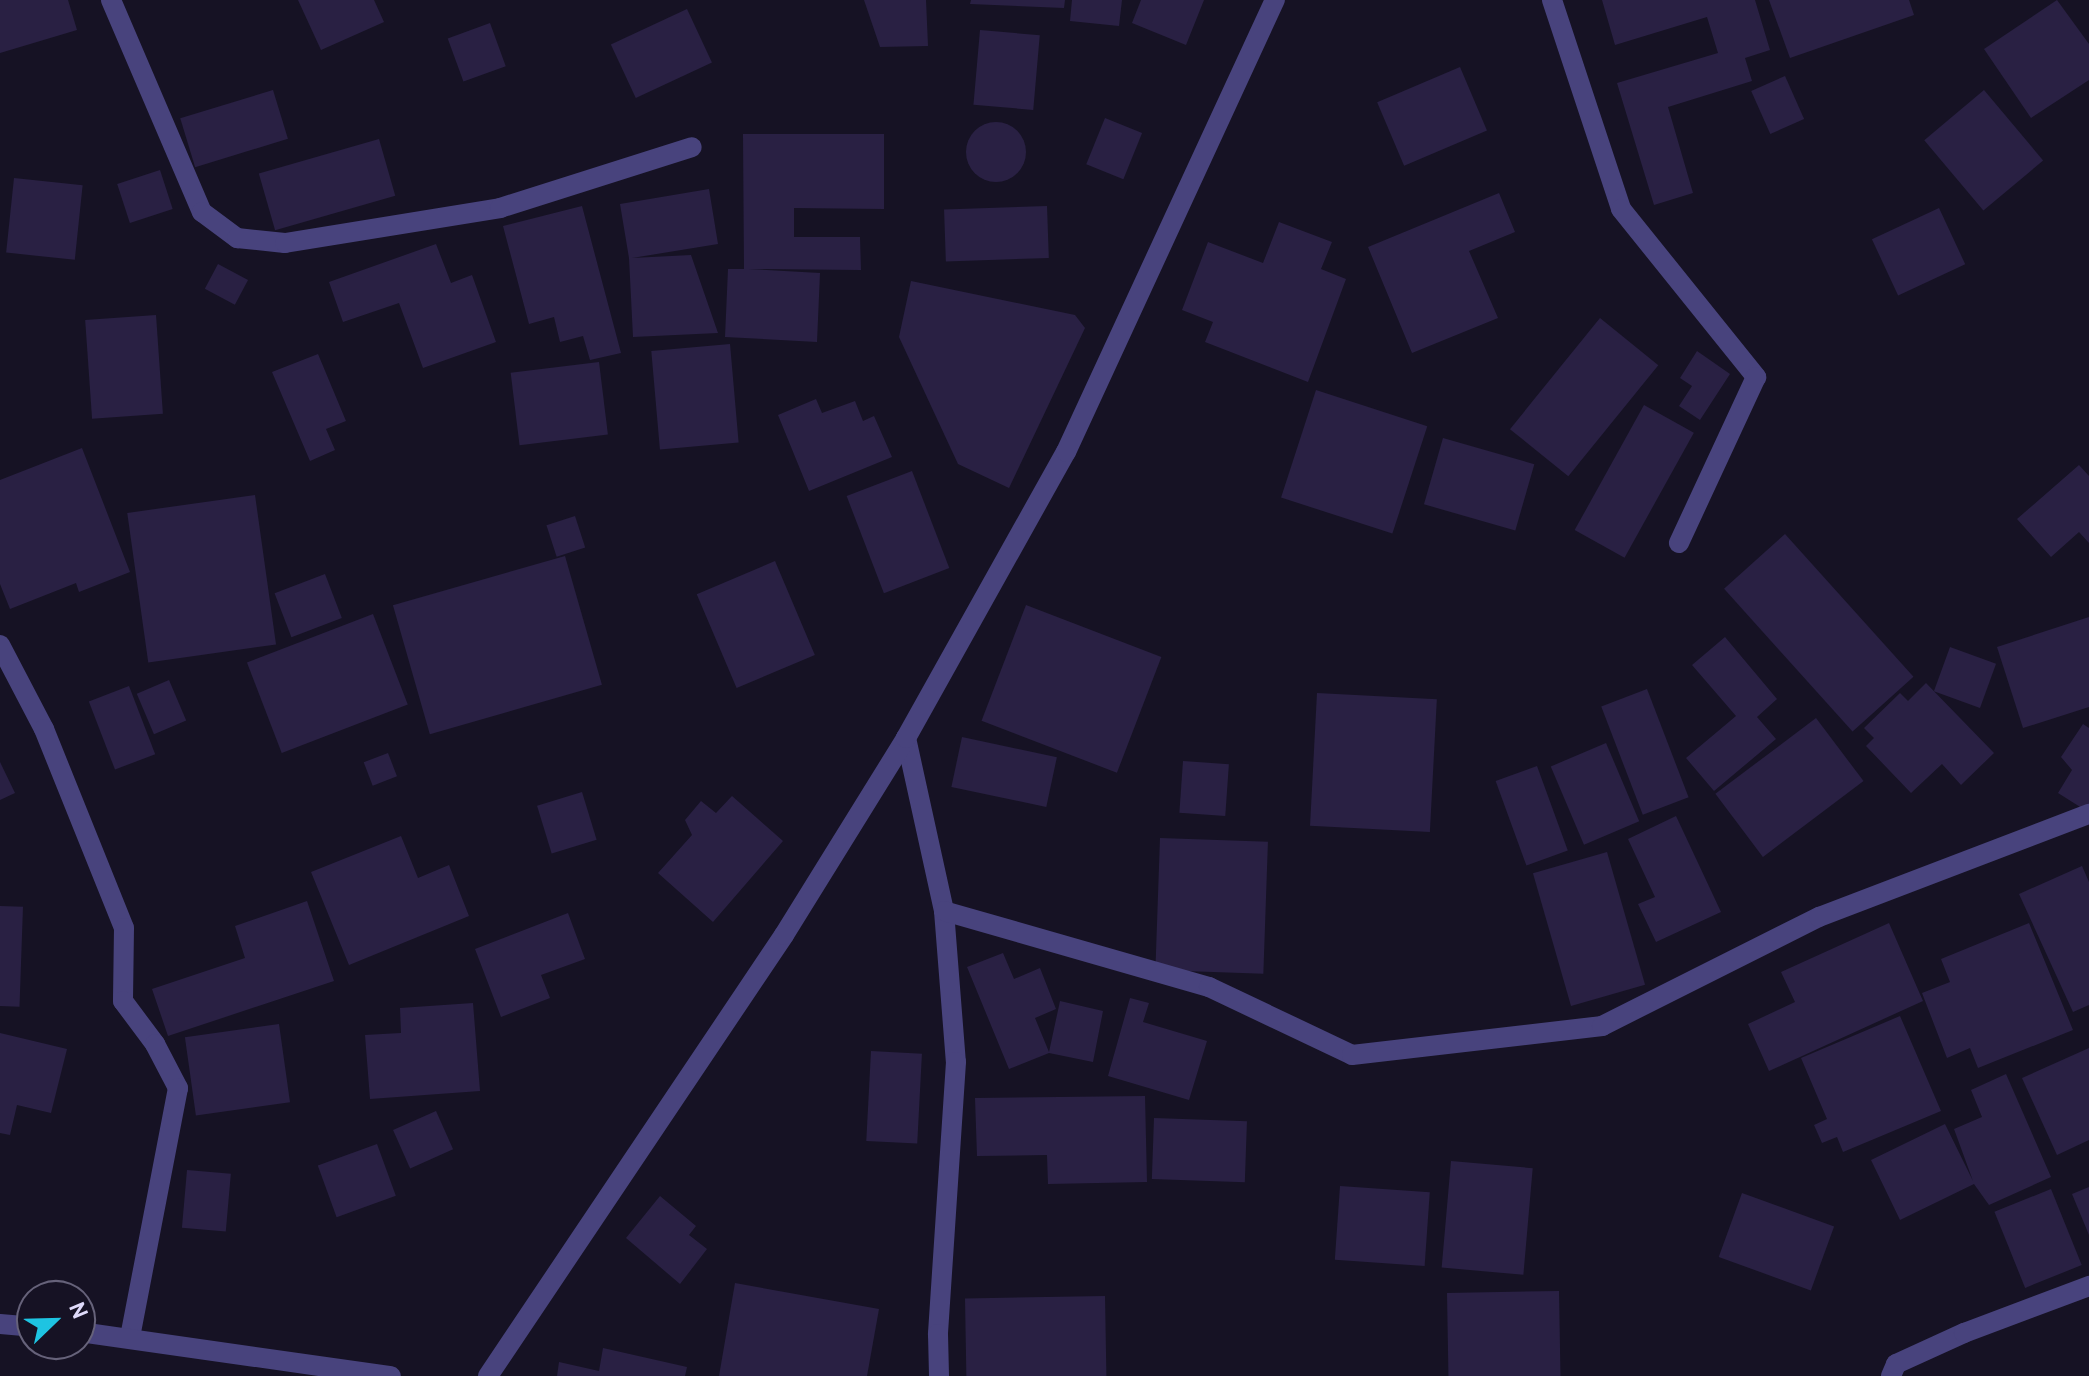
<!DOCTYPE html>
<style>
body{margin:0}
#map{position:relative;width:2089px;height:1376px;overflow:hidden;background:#161224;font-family:Overpass,sans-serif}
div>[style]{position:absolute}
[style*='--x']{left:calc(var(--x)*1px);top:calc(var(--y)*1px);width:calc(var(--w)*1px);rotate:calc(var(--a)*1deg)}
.building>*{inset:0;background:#292043;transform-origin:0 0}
.round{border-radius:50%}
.street>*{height:20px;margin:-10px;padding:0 10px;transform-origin:10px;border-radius:10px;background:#48437d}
span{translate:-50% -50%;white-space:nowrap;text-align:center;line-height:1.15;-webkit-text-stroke:6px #161224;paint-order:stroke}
.north{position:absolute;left:16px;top:1280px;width:80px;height:80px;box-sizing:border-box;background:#161224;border:2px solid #66627a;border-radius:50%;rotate:67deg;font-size:22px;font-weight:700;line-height:32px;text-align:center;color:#dfdafa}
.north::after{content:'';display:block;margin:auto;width:28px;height:36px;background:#1ec4e2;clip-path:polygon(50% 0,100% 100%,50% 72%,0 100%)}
</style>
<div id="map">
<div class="building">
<div style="clip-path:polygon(0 0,68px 0,77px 30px,0 53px)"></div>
<div style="clip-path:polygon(298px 0,374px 0,384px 22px,321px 50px)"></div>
<div style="clip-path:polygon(864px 0,926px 0,928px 46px,880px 47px)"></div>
<div style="clip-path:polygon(971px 0,1065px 0,1064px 8px,970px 4px)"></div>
<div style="clip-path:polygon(1072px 0,1122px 0,1119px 26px,1070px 21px)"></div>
<div style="clip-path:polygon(1141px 0,1204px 0,1186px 45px,1132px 23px)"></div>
<div style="clip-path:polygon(1602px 0,1755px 0,1770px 50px,1745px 58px,1752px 81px,1668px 107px,1693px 193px,1654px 205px,1617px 83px,1718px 53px,1707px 17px,1615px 45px)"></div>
<div style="clip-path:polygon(1769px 0,1909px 0,1914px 15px,1790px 58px)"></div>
<div style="clip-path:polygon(2057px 0,2089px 44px,2089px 80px,2031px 118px,1984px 49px)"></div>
<div style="left:687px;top:9px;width:59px;height:84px;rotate:65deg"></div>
<div style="left:490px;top:23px;width:46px;height:45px;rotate:70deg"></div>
<div style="left:980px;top:30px;width:60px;height:75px;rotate:5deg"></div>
<div style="left:1460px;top:67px;width:69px;height:90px;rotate:67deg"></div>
<div style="left:1785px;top:76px;width:47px;height:37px;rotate:66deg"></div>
<div style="left:273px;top:90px;width:51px;height:97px;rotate:73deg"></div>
<div style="left:1984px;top:90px;width:92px;height:78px;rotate:50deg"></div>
<div style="left:1105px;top:118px;width:40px;height:50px;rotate:22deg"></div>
<div class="round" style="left:966px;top:122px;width:60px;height:60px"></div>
<div style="clip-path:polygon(743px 134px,884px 134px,884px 209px,794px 208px,794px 237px,860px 237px,861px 270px,748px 269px,820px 273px,817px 342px,725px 337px,728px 269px,744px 269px)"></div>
<div style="left:379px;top:139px;width:59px;height:125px;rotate:74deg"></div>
<div style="left:160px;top:170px;width:41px;height:45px;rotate:72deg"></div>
<div style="left:14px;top:178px;width:69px;height:75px;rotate:6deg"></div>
<div style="clip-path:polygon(709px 189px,718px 244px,632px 258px,691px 255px,718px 333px,633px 337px,629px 258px,620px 204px)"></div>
<div style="clip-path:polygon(1499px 193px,1515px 232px,1469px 251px,1498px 318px,1412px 353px,1368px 247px)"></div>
<div style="clip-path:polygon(582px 206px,621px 353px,590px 360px,583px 336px,560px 342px,554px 317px,529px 324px,503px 226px)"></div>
<div style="left:1047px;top:206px;width:52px;height:103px;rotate:88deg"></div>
<div style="left:1939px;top:208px;width:62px;height:74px;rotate:65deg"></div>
<div style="clip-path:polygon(1279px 222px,1332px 242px,1321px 269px,1346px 279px,1308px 382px,1205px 342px,1213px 322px,1182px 310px,1208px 242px,1263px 263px)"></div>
<div style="clip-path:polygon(436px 244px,451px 283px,472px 275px,496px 342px,423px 368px,399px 303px,343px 322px,329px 282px)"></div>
<div style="left:218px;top:264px;width:34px;height:28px;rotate:28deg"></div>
<div style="clip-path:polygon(911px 281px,1075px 315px,1085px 328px,1009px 488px,958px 464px,899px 337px)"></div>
<div style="left:156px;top:315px;width:99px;height:71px;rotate:86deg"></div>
<div style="left:1600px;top:318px;width:75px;height:143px;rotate:39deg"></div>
<div style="left:730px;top:344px;width:99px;height:79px;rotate:85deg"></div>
<div style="clip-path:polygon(1697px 351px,1730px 374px,1700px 420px,1679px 406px,1692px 386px,1680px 378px)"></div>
<div style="clip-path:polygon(318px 354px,346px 421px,326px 429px,335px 450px,310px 461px,272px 372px)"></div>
<div style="left:599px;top:362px;width:73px;height:89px;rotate:83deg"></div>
<div style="left:1316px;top:390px;width:117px;height:113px;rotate:18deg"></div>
<div style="clip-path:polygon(816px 399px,822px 413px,855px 401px,863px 421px,874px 416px,892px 457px,809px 491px,778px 415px)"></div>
<div style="left:1644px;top:405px;width:57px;height:143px;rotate:29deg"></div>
<div style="left:1443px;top:438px;width:95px;height:69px;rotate:16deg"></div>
<div style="clip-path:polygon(82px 448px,130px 572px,79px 592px,76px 583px,10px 609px,0 584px,0 480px)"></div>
<div style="clip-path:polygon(2079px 465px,2089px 476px,2089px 543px,2079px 532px,2051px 557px,2017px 519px)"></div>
<div style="left:912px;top:471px;width:104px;height:70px;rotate:69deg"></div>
<div style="left:255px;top:495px;width:151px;height:129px;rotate:82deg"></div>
<div style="left:575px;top:516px;width:33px;height:30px;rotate:72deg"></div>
<div style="left:1785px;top:534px;width:192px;height:82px;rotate:48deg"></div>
<div style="left:565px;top:556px;width:134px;height:179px;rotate:74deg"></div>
<div style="left:775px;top:561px;width:102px;height:85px;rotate:67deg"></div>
<div style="left:325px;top:574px;width:47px;height:54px;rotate:69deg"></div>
<div style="left:1026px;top:605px;width:145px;height:124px;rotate:21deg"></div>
<div style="left:373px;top:614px;width:97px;height:135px;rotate:69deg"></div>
<div style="clip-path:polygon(2089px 617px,2089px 707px,2023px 728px,1997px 647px)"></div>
<div style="clip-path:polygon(1725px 637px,1777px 699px,1757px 717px,1776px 739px,1714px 791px,1686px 758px,1736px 716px,1692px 665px)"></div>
<div style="left:1950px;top:647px;width:49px;height:47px;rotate:20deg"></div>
<div style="left:169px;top:680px;width:44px;height:35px;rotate:67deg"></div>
<div style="clip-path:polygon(1926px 683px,1994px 753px,1961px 785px,1942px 764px,1911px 793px,1866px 746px,1874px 738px,1864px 728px,1900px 693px,1908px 701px)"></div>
<div style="left:129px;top:686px;width:73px;height:43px;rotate:69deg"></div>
<div style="left:1647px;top:689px;width:116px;height:49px;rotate:69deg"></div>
<div style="left:1317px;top:693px;width:120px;height:133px;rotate:3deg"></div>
<div style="left:1816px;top:718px;width:79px;height:126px;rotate:53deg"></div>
<div style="clip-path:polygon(2083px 724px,2089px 728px,2089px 805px,2085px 810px,2058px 793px,2072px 770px,2061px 757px)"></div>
<div style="left:962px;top:737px;width:97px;height:51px;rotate:12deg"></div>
<div style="left:1606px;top:743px;width:85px;height:60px;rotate:67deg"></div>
<div style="left:388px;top:753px;width:25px;height:26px;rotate:69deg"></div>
<div style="left:1183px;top:761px;width:46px;height:52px;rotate:4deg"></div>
<div style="clip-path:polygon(0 762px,15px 793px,0 800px)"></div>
<div style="left:1537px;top:766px;width:90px;height:44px;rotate:70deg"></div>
<div style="left:582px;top:792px;width:50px;height:47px;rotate:73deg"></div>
<div style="clip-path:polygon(732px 796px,783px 841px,713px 922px,658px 873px,692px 835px,685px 820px,701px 801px,716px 813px)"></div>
<div style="clip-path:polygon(1676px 816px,1721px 912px,1656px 942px,1638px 904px,1655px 897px,1628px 839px)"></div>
<div style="clip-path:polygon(401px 836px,418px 878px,449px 865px,469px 916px,349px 965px,311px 872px)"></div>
<div style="left:1160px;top:838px;width:108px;height:132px;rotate:2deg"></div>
<div style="left:1607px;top:852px;width:138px;height:77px;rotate:74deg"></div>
<div style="clip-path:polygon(2082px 866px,2089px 882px,2089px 1005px,2073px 1012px,2019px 894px)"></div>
<div style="clip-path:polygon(307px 901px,334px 981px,168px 1036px,152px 989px,245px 958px,235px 926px)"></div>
<div style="left:0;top:906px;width:23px;height:100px;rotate:2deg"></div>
<div style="clip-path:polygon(568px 913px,585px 959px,541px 975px,550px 998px,501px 1017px,475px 949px)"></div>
<div style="clip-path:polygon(1889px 923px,1923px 1001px,1769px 1071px,1748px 1024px,1795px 1002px,1781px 972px)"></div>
<div style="clip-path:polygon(2029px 923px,2073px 1030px,1978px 1068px,1970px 1048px,1947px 1058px,1922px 993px,1950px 982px,1941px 959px)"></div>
<div style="clip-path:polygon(1003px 953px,1014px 979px,1040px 968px,1056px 1009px,1035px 1018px,1049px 1052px,1060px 1001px,1103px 1011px,1093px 1062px,1049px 1053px,1009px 1069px,967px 967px)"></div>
<div style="clip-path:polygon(1130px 998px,1149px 1003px,1143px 1022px,1207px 1041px,1189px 1100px,1108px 1076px)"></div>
<div style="clip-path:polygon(473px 1003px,480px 1091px,370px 1099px,365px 1035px,401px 1033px,400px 1008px)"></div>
<div style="clip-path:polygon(1900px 1016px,1941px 1111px,1843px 1152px,1837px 1137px,1822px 1143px,1814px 1125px,1827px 1119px,1801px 1058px)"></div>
<div style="left:279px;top:1024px;width:79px;height:95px;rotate:82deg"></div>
<div style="clip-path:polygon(0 1033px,67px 1049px,51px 1113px,17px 1105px,10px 1135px,0 1133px)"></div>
<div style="clip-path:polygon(2089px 1048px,2089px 1140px,2057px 1155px,2022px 1078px)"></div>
<div style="left:871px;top:1051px;width:51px;height:90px;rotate:3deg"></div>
<div style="clip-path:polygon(2006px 1074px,2051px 1177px,1989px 1205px,1974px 1184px,1900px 1220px,1871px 1160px,1945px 1124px,1973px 1181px,1954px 1129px,1982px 1117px,1971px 1090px)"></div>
<div style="clip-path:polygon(1145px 1096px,1147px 1182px,1048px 1184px,1047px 1155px,977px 1156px,975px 1098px)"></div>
<div style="left:436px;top:1111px;width:42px;height:47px;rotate:66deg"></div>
<div style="left:1154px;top:1118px;width:93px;height:61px;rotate:2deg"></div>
<div style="left:377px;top:1144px;width:55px;height:63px;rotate:70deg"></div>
<div style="left:1451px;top:1161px;width:82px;height:107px;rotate:5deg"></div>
<div style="left:187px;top:1170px;width:44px;height:58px;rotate:5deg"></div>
<div style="left:1340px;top:1186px;width:90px;height:74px;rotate:4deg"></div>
<div style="clip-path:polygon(2089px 1187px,2089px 1235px,2072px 1194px)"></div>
<div style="left:2051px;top:1189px;width:82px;height:61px;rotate:68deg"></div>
<div style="left:1742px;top:1193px;width:98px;height:68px;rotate:20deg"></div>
<div style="clip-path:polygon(660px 1196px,696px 1226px,689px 1235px,707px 1249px,680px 1284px,626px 1238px)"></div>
<div style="clip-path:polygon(735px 1283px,879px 1309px,867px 1376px,719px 1376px)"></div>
<div style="left:1559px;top:1291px;width:85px;height:112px;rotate:89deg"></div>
<div style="left:1105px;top:1296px;width:80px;height:140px;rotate:89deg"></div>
<div style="clip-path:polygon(603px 1348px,687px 1367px,685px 1376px,557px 1376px,559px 1362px,599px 1371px)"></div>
</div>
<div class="street">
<div style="--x:111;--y:0;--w:231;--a:66.8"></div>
<div style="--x:202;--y:212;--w:44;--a:36.6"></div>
<div style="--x:237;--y:238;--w:48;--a:5.9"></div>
<div style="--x:285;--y:243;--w:218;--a:-9.2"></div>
<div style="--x:500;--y:208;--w:201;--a:-17.6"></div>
<div style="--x:1552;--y:0;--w:220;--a:71.7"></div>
<div style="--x:1621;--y:209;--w:216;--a:51.2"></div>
<div style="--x:1756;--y:377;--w:183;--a:114.9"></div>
<div style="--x:0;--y:645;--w:95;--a:62.4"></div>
<div style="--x:44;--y:729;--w:214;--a:68.1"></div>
<div style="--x:124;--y:928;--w:73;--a:90.8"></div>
<div style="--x:123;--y:1001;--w:54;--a:53.3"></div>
<div style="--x:155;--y:1044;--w:50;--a:62.4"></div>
<div style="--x:178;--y:1088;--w:254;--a:100.9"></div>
<div style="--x:906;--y:738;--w:177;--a:77.6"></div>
<div style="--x:944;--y:911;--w:151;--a:85.5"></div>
<div style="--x:956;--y:1062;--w:273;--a:93.8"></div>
<div style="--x:938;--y:1334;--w:42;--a:88.6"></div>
<div style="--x:944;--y:911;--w:276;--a:16"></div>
<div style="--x:1209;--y:987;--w:158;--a:25.4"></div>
<div style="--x:1352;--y:1055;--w:252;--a:-6.6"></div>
<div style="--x:1602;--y:1026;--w:243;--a:-26.7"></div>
<div style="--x:1819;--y:917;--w:289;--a:-20.9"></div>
<div style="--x:0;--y:1324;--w:32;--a:5"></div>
<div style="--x:80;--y:1332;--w:314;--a:8.1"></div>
<div style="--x:488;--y:1376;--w:531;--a:-56.13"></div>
<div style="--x:784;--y:935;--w:232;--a:-58.2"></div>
<div style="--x:906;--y:738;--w:328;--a:-60.8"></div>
<div style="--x:1066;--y:452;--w:498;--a:-65.2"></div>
<div style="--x:1891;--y:1376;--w:13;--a:-67"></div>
<div style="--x:1896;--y:1364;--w:75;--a:-24.5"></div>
<div style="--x:1964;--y:1333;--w:134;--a:-20.6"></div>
</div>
<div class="north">N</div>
</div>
